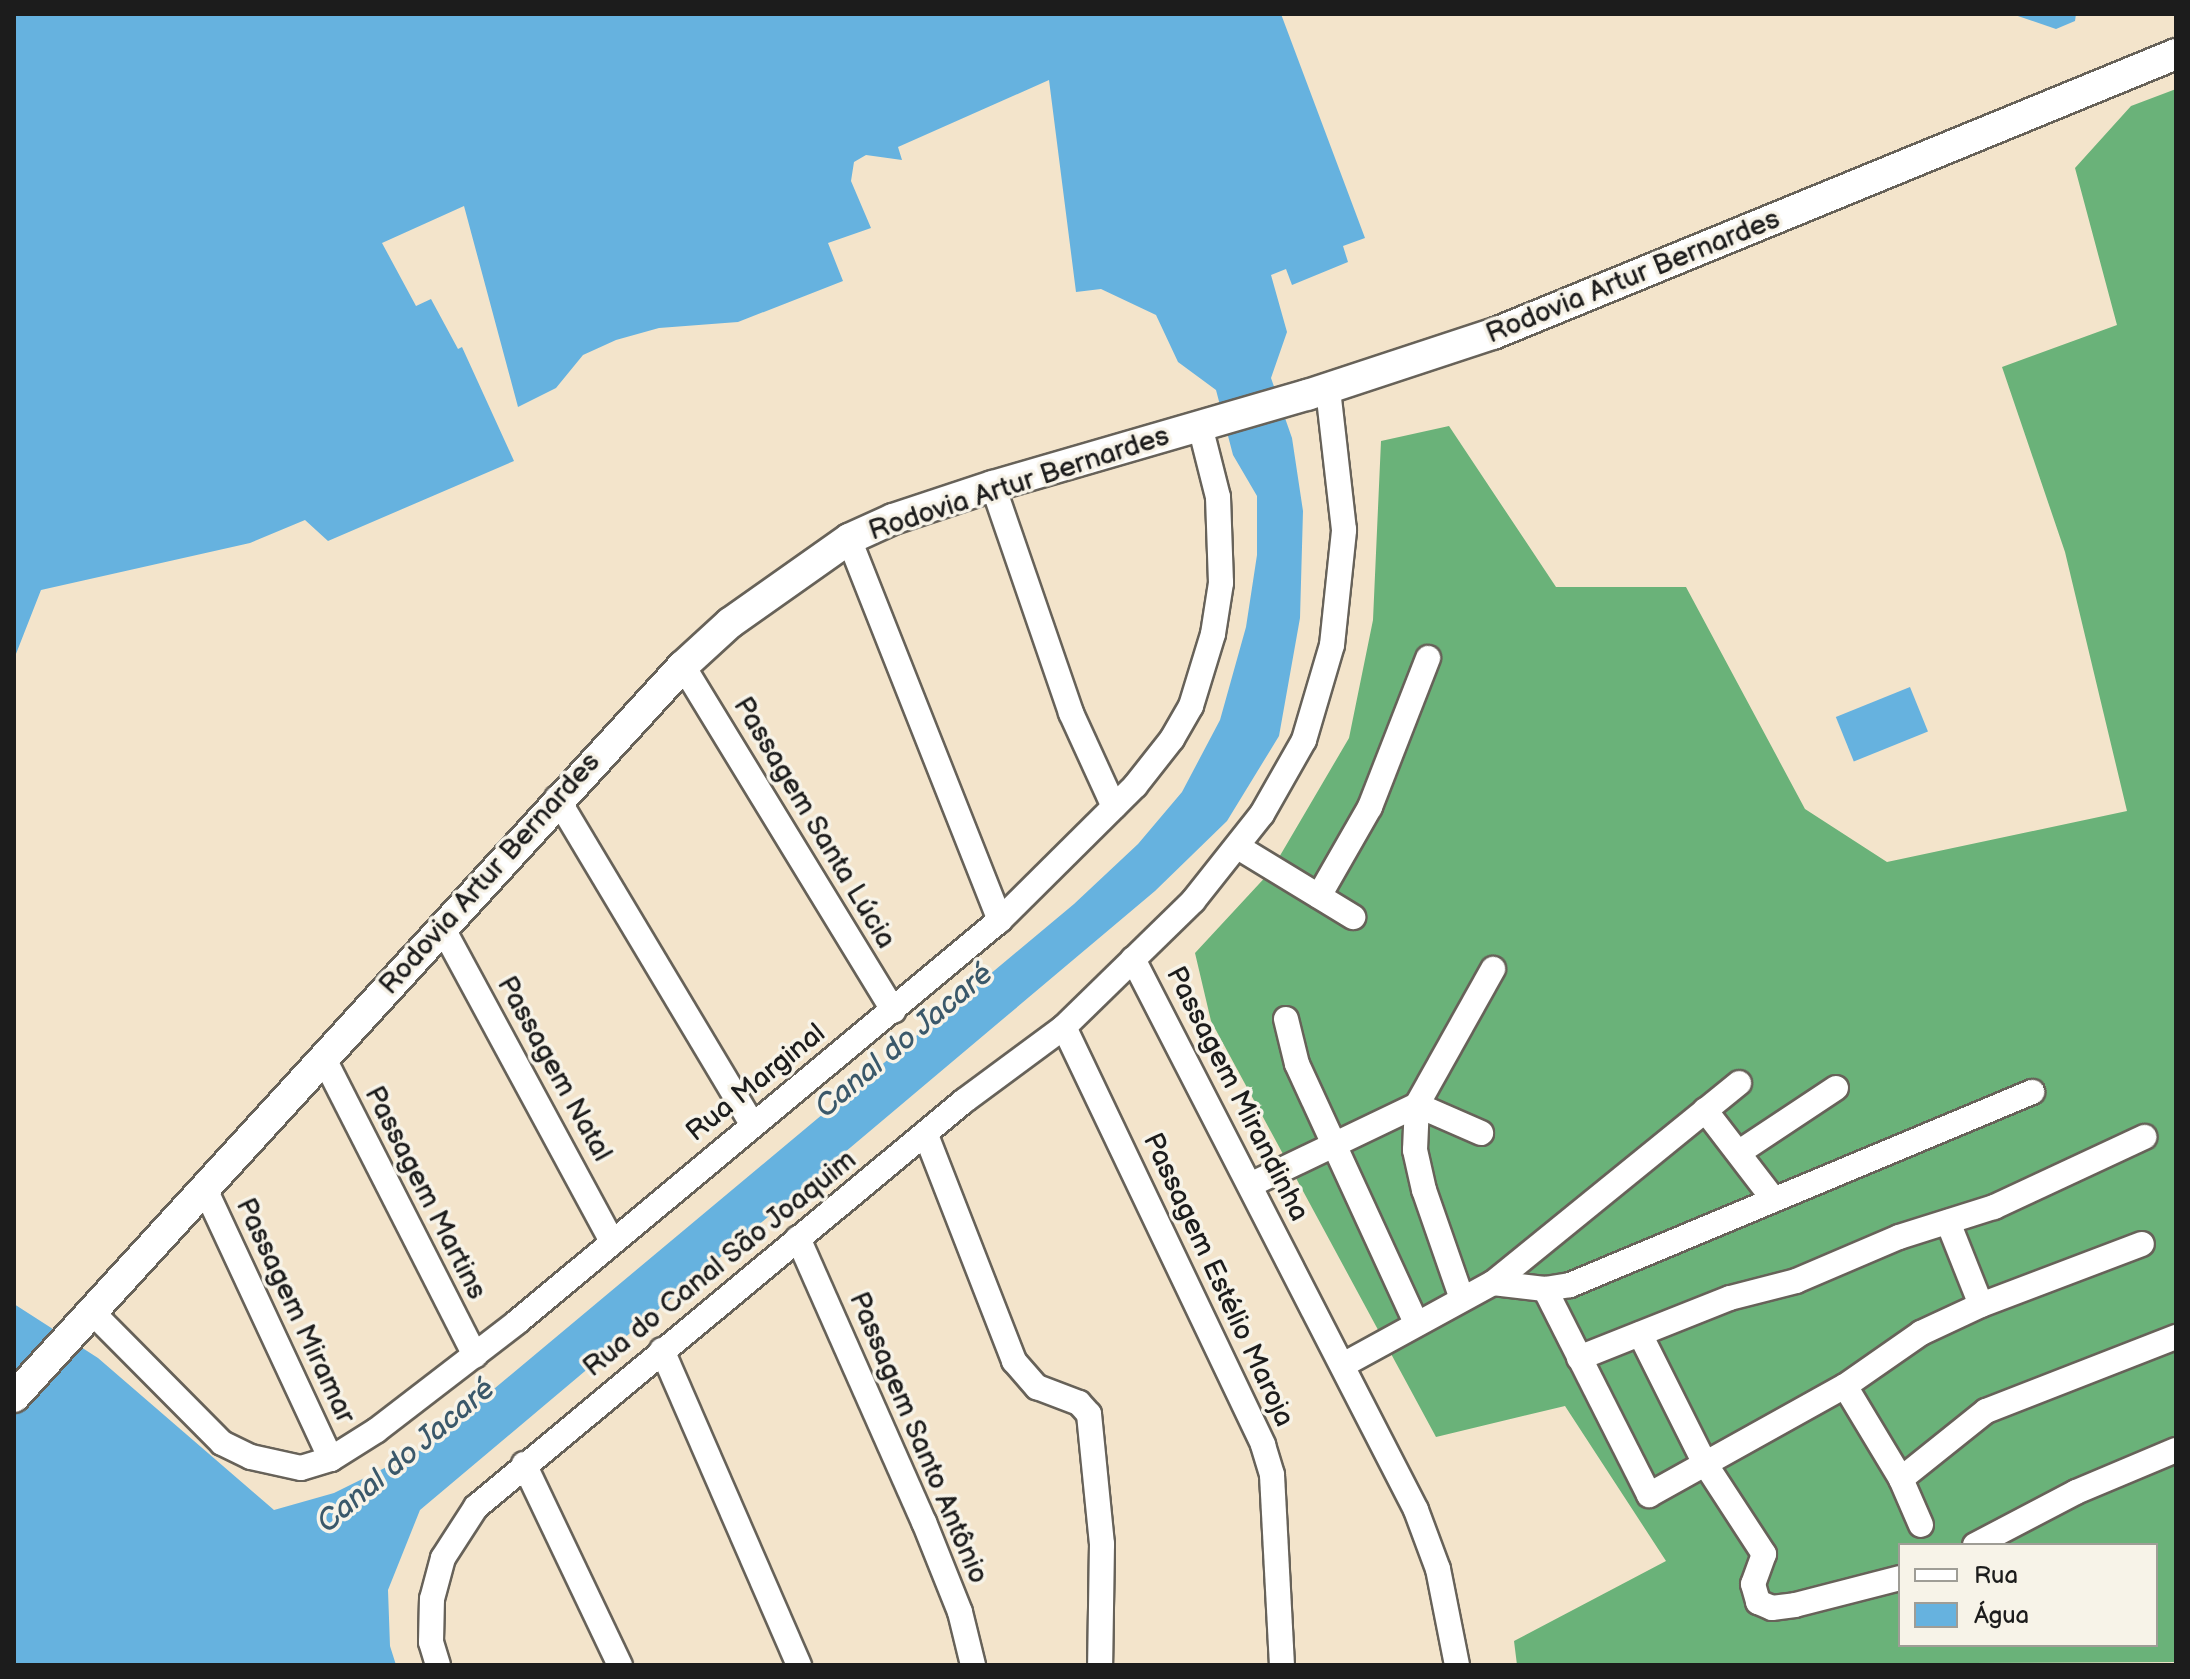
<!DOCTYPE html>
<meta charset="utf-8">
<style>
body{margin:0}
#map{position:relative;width:2190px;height:1679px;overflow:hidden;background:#f3e4cb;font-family:"Balsamiq Sans",sans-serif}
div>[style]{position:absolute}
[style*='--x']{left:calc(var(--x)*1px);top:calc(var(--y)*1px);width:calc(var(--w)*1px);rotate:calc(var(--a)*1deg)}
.forest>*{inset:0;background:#6ab279}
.water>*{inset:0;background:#66b2df;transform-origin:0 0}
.roads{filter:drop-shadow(2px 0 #676259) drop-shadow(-2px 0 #676259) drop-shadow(0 2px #676259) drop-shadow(0 -2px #676259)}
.minor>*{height:24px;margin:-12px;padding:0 12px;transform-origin:12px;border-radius:12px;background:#fff}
.major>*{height:30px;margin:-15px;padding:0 15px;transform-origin:15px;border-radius:15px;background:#fff}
span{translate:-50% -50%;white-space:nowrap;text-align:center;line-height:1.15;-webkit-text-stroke:7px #f7f3e8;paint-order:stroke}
.street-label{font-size:28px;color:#1c1c1c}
.water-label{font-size:30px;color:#3a586a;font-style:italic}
.frame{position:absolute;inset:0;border:16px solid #1c1c1c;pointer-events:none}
.legend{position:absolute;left:1898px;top:1543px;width:260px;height:104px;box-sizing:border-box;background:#f7f3e8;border:2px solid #9f9d96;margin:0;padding:10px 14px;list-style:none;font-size:24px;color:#1c1c1c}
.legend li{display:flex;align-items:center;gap:16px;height:40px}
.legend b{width:40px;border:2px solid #9f9d96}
</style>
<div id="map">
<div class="forest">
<div style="clip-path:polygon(evenodd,2176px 89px,2176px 1662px,1517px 1665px,1514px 1641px,1666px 1561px,1565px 1406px,1436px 1437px,1211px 1021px,1195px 953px,1271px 871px,1349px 738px,1373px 620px,1381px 441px,1449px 426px,1556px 587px,1686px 587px,1805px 809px,1887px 862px,2127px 811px,2065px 552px,2002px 367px,2117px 325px,2075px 168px,2131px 106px,2176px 89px,1900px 1545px,2156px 1545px,2156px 1645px,1900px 1645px,1900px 1545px)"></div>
</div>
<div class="water">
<div style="clip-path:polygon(14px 14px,1281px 14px,1365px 238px,1343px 246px,1348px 262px,1292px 285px,1286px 269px,1271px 275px,1287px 332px,1271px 378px,1292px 438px,1303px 511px,1300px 618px,1279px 736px,1227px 821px,1155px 891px,420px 1510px,388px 1590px,390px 1646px,396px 1665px,14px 1665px,14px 1304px,98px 1358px,274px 1510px,334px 1493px,421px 1450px,1074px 904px,1138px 844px,1182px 792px,1220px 720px,1246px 627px,1257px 555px,1257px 496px,1233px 455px,1216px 390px,1178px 362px,1156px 315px,1101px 289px,1076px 292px,1049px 80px,898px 147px,902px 160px,866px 155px,854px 162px,851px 181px,871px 228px,828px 243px,843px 281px,738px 322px,659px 328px,616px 340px,583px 355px,556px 388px,518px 407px,464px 206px,382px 243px,416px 306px,431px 299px,458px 349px,462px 347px,514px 461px,328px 541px,305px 520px,250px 543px,41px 590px,14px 659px)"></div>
<div style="clip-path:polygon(2012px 14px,2076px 14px,2075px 21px,2056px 29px)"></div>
<div style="left:1910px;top:687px;width:48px;height:80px;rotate:68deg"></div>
</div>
<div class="roads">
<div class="minor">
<div style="--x:993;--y:486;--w:240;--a:71"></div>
<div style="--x:1071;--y:713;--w:103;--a:65.4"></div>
<div style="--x:849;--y:539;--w:410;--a:68.4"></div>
<div style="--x:683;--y:666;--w:404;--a:58.6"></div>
<div style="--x:557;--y:798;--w:380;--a:59.1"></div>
<div style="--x:1238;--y:847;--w:135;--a:31.3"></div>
<div style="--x:1319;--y:896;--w:103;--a:-60.2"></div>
<div style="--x:1370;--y:807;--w:160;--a:-68.7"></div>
<div style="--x:442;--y:927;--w:355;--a:61.6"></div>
<div style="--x:1133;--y:959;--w:619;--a:62.81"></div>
<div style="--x:1416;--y:1510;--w:63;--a:69.6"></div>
<div style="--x:1438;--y:1569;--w:98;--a:78.8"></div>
<div style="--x:1286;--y:1019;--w:46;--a:76.3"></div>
<div style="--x:1297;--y:1064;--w:285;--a:65.3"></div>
<div style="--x:1064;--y:1027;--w:463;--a:64.5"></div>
<div style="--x:1263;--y:1445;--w:31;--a:73"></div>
<div style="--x:1272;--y:1475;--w:190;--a:87"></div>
<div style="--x:323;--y:1057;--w:335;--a:63"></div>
<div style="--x:1705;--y:1110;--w:113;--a:52.5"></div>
<div style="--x:926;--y:1135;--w:243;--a:68.7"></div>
<div style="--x:1014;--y:1361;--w:35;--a:49"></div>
<div style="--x:1037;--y:1387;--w:45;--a:20.9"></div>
<div style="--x:1079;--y:1403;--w:15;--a:48"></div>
<div style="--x:1089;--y:1414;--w:131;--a:84.3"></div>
<div style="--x:1102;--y:1544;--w:121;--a:90.9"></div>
<div style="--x:1741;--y:1151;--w:114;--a:-33.6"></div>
<div style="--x:1250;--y:1185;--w:185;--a:-25.6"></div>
<div style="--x:1417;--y:1105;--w:156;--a:-60.8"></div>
<div style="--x:205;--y:1189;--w:298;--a:65"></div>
<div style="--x:1948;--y:1222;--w:89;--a:68.3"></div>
<div style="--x:798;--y:1238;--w:311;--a:66.1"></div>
<div style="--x:924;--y:1522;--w:97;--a:68.2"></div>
<div style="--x:960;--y:1612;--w:55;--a:76.2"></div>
<div style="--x:1493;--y:1283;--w:52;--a:6.6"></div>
<div style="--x:1545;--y:1289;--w:25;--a:-9"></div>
<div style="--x:1570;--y:1285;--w:501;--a:-22.67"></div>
<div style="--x:1545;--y:1289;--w:231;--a:63.2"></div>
<div style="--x:1649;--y:1495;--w:224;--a:-29.1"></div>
<div style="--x:1845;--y:1386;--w:93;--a:-34.9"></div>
<div style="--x:1921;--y:1333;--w:66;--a:-25"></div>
<div style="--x:1981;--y:1305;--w:172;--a:-20.8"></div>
<div style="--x:1462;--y:1299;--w:115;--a:-109.2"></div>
<div style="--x:1424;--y:1190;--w:41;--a:-102.7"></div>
<div style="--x:1415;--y:1150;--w:45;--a:-87.5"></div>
<div style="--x:1417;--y:1105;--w:70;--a:23.6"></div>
<div style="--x:93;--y:1313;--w:183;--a:45.2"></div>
<div style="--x:222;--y:1443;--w:32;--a:26"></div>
<div style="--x:251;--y:1457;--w:51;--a:12.4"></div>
<div style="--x:301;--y:1468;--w:31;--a:-17"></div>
<div style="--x:331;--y:1459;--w:54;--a:-32.2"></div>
<div style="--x:377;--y:1430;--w:177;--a:-37.6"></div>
<div style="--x:517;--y:1322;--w:628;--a:-39.77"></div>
<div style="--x:1000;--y:920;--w:190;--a:-44.8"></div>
<div style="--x:1135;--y:786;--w:60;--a:-51.8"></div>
<div style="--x:1172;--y:739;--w:38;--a:-60"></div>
<div style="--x:1191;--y:706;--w:75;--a:-73"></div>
<div style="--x:1213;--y:634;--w:52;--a:-81.1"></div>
<div style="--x:1221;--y:583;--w:86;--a:-92"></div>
<div style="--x:1218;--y:497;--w:73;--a:-104.2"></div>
<div style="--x:1640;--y:1334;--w:143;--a:63.4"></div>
<div style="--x:1704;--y:1462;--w:110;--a:56.9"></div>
<div style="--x:1764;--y:1554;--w:32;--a:110"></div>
<div style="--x:1753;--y:1584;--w:19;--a:74"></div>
<div style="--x:1758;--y:1602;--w:15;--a:23"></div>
<div style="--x:1772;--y:1608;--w:23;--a:-7"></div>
<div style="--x:1795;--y:1605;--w:108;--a:-14.4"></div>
<div style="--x:662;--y:1350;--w:344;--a:66.5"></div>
<div style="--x:1579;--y:1358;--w:162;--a:-21.7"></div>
<div style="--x:1730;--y:1298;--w:68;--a:-14.4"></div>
<div style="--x:1796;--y:1281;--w:112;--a:-23.1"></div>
<div style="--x:1899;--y:1237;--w:100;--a:-17.5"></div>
<div style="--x:1994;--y:1207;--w:166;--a:-25"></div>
<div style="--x:1343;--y:1365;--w:171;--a:-28.7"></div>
<div style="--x:1493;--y:1283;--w:317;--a:-39.1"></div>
<div style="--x:1845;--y:1386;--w:109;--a:58.9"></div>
<div style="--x:1901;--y:1479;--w:50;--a:66.5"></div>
<div style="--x:524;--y:1464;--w:223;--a:64.5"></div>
<div style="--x:1901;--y:1479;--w:109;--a:-38.7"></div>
<div style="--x:1986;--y:1411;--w:204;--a:-21.3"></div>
<div style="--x:1975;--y:1545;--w:114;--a:-27.7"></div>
<div style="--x:2076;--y:1492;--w:108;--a:-22.8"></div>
<div style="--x:438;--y:1665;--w:24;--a:-107"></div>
<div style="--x:431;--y:1642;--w:43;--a:-88.7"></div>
<div style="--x:432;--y:1599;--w:42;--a:-75"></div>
<div style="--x:443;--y:1558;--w:61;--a:-57.1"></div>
<div style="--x:476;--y:1507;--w:635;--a:-39.76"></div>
<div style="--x:964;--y:1101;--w:124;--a:-36.5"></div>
<div style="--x:1064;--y:1027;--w:180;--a:-44.3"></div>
<div style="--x:1193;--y:901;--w:111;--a:-51.6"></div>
<div style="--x:1262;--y:814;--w:85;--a:-60.4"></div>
<div style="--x:1304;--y:740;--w:99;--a:-73.6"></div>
<div style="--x:1332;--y:645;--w:116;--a:-84"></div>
<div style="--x:1344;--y:530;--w:142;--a:-96.5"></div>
</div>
<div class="major">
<div style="--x:14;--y:1397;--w:991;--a:-47.54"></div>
<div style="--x:683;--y:666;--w:64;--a:-42.5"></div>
<div style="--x:730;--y:623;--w:146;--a:-35.2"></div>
<div style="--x:849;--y:539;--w:48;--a:-24.4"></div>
<div style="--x:893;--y:519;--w:105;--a:-18.3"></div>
<div style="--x:993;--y:486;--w:327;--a:-16.2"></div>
<div style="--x:1307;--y:395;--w:196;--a:-18.2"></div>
<div style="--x:1493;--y:334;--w:738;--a:-22.29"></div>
</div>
</div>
<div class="street-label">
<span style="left:1633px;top:277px;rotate:-22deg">Rodovia Artur Bernardes</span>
<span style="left:1019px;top:484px;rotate:-18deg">Rodovia Artur Bernardes</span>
<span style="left:814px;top:823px;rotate:59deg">Passagem Santa Lúcia</span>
<span style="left:490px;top:874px;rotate:-48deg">Rodovia Artur Bernardes</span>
<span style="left:554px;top:1069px;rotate:61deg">Passagem Natal</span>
<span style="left:756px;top:1083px;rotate:-39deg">Rua Marginal</span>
<span style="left:1237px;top:1094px;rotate:63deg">Passagem Mirandinha</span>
<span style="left:425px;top:1193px;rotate:63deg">Passagem Martins</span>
<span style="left:720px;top:1264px;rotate:-39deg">Rua do Canal São Joaquim</span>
<span style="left:1218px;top:1280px;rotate:65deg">Passagem Estélio Maroja</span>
<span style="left:295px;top:1311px;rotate:65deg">Passagem Miramar</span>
<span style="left:918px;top:1438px;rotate:67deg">Passagem Santo Antônio</span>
</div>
<div class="water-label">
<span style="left:904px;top:1041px;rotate:-40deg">Canal do Jacaré</span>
<span style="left:406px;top:1456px;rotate:-40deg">Canal do Jacaré</span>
</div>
<div class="frame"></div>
<ul class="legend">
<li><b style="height:10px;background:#fff"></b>Rua</li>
<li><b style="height:22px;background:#66b2df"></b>Água</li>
</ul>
</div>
